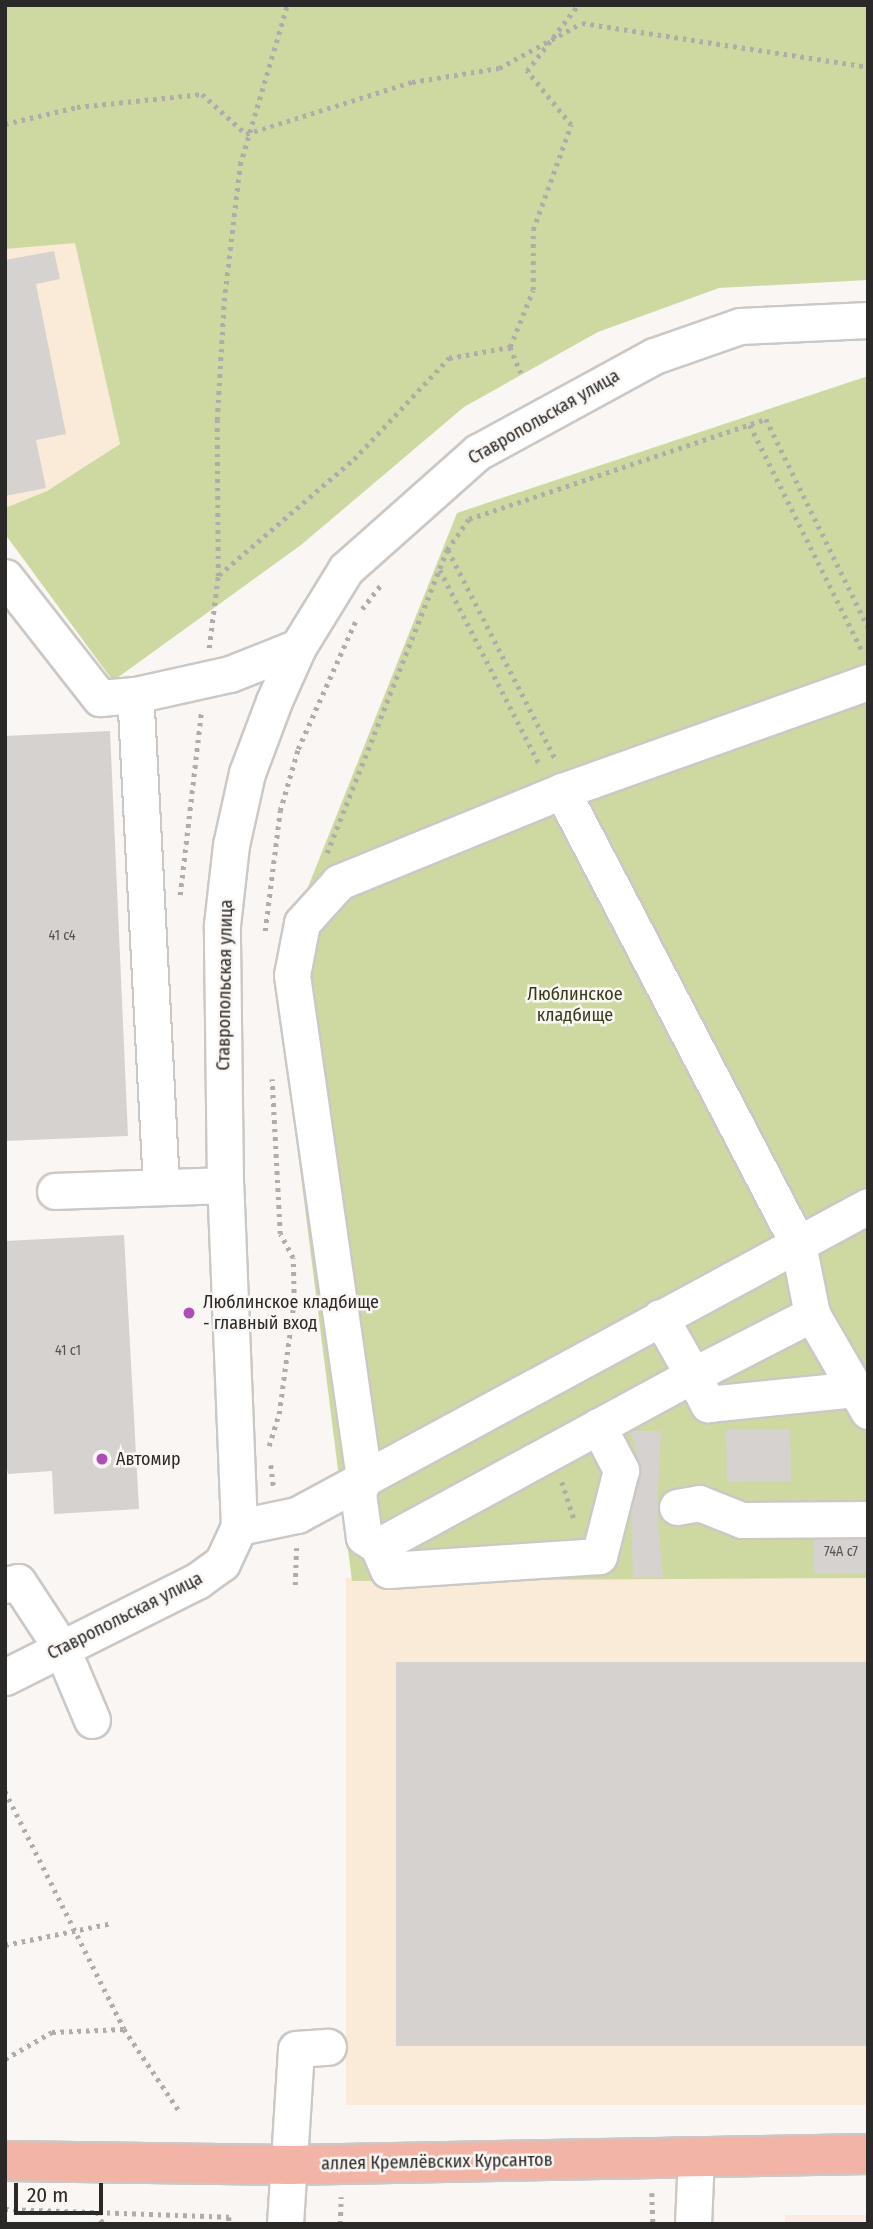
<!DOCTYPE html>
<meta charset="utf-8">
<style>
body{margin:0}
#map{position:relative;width:873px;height:2229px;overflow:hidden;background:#faf6f3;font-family:"Fira Sans Condensed",sans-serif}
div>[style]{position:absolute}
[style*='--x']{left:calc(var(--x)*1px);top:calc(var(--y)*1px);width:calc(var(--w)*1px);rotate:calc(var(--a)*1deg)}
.commercial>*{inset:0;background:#fce9e1;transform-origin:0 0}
.industrial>*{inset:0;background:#faebd8;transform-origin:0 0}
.green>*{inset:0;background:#ced9a2}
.building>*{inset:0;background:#d6d2cf;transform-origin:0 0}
.path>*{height:4.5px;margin-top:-2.25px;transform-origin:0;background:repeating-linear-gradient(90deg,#afacaa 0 3.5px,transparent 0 8.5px)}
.roads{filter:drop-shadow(2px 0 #cbc8c5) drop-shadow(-2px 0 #cbc8c5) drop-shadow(0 2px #cbc8c5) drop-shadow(0 -2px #cbc8c5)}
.minor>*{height:35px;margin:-17.5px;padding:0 17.5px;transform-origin:17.5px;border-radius:17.5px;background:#fff}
.major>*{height:38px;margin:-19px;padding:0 19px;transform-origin:19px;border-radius:19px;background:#f1b4a6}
.dots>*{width:19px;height:19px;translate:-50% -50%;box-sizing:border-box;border:4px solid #faf6f3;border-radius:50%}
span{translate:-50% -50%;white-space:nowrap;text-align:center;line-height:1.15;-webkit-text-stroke:5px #faf6f3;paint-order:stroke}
.number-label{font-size:14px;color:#565352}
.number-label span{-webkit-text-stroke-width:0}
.street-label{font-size:18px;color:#2b2928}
.park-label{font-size:18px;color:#363c17}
.poi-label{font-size:18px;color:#2b2928}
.left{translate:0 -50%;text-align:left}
.frame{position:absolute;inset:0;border:7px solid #2b2928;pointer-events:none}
.scale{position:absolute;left:14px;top:2183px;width:89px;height:32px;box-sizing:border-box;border:4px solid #2b2928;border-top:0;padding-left:9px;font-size:21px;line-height:24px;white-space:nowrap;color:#2b2928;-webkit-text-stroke:5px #faf6f3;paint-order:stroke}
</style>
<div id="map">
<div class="commercial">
<div style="left:868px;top:2215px;width:9px;height:83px;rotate:90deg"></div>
</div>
<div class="industrial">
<div style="clip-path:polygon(42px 242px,75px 242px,120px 444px,47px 491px,5px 508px,5px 249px)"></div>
<div style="left:868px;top:1578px;width:527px;height:522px;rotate:90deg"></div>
</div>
<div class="green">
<div style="clip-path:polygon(5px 5px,868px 5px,868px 280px,719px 288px,598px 332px,464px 407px,301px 545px,113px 681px,5px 534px,5px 508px,47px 491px,120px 444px,75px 243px,5px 249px)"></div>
<div style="clip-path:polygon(868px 376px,868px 1578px,352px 1581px,275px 970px,457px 513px)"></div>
</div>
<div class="building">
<div style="clip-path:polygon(54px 251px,60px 279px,36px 284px,66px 434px,36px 440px,46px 488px,5px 496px,5px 260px)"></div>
<div style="clip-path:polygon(110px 731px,128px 1136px,5px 1141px,5px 736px)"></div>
<div style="clip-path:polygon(124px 1235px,139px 1509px,54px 1514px,52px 1471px,8px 1474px,5px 1461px,5px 1241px)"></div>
<div style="left:790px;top:1429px;width:52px;height:64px;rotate:89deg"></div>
<div style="clip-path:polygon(631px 1431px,661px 1431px,657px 1510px,663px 1577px,633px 1578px,631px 1510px,641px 1474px)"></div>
<div style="left:868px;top:1539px;width:34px;height:54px;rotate:90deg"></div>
<div style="left:867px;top:1662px;width:384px;height:471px;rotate:90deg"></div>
</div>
<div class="path">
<div style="--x:5;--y:124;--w:74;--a:-13.3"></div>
<div style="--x:77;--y:107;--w:126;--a:-5.9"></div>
<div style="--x:202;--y:94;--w:59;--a:42.3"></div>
<div style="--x:246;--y:134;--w:174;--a:-17.4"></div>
<div style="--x:412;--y:82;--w:88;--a:-9.1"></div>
<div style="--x:499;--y:68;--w:94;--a:-28.5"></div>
<div style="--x:582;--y:23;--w:289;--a:8.7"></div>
<div style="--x:510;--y:347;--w:28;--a:67"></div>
<div style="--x:750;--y:425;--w:254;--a:63.6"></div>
<div style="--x:448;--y:550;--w:236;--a:62.8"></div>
<div style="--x:440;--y:570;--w:221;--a:62.9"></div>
<div style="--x:219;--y:575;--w:178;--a:-40.7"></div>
<div style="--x:354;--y:459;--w:139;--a:-46.8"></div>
<div style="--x:449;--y:358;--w:62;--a:-10.2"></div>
<div style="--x:510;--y:347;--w:61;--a:-68"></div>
<div style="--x:533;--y:290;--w:60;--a:-90"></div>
<div style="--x:533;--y:230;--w:112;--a:-70.1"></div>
<div style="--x:571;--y:125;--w:70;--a:-129.2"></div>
<div style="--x:527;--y:71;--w:83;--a:-52.3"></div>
<div style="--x:362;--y:609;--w:33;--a:-52"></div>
<div style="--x:209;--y:648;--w:73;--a:-82.9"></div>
<div style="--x:218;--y:576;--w:156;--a:-90.4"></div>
<div style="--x:217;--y:420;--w:119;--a:-86.6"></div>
<div style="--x:224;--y:301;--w:137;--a:-83.3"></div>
<div style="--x:240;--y:165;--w:167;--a:-73.6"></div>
<div style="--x:327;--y:853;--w:326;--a:-68.4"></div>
<div style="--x:447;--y:550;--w:38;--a:-55"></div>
<div style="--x:469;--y:519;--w:313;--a:-18.6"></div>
<div style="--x:766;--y:419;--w:232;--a:63.9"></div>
<div style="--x:180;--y:895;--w:183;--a:-83.4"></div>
<div style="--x:265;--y:931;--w:121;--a:-82.9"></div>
<div style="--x:280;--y:811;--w:65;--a:-73.8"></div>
<div style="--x:298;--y:749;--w:141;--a:-65.8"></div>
<div style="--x:269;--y:1446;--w:34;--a:-73"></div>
<div style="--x:279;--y:1414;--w:114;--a:-82.4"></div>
<div style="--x:294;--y:1301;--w:43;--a:-91.3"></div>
<div style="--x:293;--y:1258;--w:27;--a:-118"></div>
<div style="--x:280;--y:1234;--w:155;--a:-93"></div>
<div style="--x:271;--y:1465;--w:23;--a:83"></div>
<div style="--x:562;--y:1482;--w:40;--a:72"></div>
<div style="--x:295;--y:1585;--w:37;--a:-88"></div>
<div style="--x:5;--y:1791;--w:266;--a:63.4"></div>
<div style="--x:124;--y:2029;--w:97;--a:56"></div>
<div style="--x:5;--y:1945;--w:109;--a:-11.6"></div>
<div style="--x:5;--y:2059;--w:54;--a:-29.9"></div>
<div style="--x:52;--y:2032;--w:72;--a:-2.4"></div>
<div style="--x:652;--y:2193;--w:31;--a:88"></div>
<div style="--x:5;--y:2209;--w:224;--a:2"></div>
<div style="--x:229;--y:2217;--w:7;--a:90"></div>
<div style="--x:97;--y:2212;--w:13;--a:63"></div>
<div style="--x:340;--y:2224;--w:27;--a:-88"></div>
</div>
<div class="roads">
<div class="minor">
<div style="--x:5;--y:577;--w:154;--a:51.9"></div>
<div style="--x:100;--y:698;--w:35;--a:-5"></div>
<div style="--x:562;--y:791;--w:511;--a:62.48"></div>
<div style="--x:798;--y:1244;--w:71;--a:78.7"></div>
<div style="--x:812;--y:1314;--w:112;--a:60"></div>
<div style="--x:161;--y:1186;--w:492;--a:-93"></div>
<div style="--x:135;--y:695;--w:97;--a:-12.5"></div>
<div style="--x:230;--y:674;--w:73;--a:-21.7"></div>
<div style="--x:55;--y:1191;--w:170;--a:-2"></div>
<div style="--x:660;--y:1317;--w:67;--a:60.4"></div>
<div style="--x:693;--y:1375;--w:134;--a:-27.1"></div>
<div style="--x:598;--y:1426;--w:50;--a:62.4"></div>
<div style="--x:621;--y:1470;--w:89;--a:104.3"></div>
<div style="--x:599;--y:1556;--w:211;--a:176.2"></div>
<div style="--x:388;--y:1570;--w:26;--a:-113"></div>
<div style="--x:378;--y:1546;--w:17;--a:-147"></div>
<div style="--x:364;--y:1537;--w:44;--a:-97.8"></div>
<div style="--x:358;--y:1493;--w:16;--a:-68"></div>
<div style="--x:364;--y:1478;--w:508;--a:-98.15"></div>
<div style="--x:292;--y:975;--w:53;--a:-79.1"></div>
<div style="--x:302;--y:923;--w:55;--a:-47.9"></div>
<div style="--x:339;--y:882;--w:241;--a:-22.2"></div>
<div style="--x:562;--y:791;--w:325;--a:-19.6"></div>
<div style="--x:677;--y:1507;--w:22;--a:-10"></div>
<div style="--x:699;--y:1503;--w:46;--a:21.6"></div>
<div style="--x:742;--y:1520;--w:126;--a:-0.5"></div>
<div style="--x:239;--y:1527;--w:59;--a:-11.7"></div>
<div style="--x:297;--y:1515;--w:649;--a:-28.42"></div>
<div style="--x:378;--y:1546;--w:358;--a:-28.5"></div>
<div style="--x:693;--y:1375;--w:33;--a:63"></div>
<div style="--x:708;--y:1404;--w:148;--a:-5.8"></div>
<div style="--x:5;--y:1585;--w:13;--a:-13"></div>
<div style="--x:18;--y:1582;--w:80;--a:56.7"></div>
<div style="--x:62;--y:1649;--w:77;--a:67.1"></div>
<div style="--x:5;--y:1677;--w:215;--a:-26.6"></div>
<div style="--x:197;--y:1581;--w:31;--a:-36"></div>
<div style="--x:222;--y:1563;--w:40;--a:-65"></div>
<div style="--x:239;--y:1527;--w:342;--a:-92.3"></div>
<div style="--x:225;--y:1185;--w:260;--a:-90.7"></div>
<div style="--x:222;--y:925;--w:81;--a:-83.6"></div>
<div style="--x:231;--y:845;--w:74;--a:-77.5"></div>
<div style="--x:247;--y:773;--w:77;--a:-69.4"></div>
<div style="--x:274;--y:701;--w:59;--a:-66"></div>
<div style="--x:298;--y:647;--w:92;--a:-58.4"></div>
<div style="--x:346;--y:569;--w:176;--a:-41.6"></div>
<div style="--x:478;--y:452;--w:200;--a:-28.6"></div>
<div style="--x:654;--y:356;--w:91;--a:-19.2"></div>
<div style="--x:740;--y:326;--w:128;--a:-2.7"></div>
<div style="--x:285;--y:2224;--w:175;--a:-86.4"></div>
<div style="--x:296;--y:2049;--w:32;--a:-4"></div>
<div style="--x:693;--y:2224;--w:68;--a:-87.5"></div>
</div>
<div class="major">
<div style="--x:5;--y:2161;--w:285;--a:0.8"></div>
<div style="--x:290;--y:2165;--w:578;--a:-1.09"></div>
</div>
</div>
<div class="dots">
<div style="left:189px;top:1313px;background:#ae4db5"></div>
<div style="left:102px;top:1459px;background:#ae4db5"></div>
</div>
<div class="number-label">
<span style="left:62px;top:936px">41 с4</span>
<span style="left:68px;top:1351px">41 с1</span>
<span style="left:841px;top:1552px">74А с7</span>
</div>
<div class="street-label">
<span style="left:544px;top:417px;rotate:-30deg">Ставропольская улица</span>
<span style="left:225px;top:985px;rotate:-89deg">Ставропольская улица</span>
<span style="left:125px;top:1616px;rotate:-27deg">Ставропольская улица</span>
<span style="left:437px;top:2162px;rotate:-1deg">аллея Кремлёвских Курсантов</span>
</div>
<div class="park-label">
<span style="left:575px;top:1005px">Люблинское<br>кладбище</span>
</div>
<div class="poi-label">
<span class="left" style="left:203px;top:1313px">Люблинское кладбище<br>- главный вход</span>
<span class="left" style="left:116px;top:1459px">Автомир</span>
</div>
<div class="frame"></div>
<div class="scale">20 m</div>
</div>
